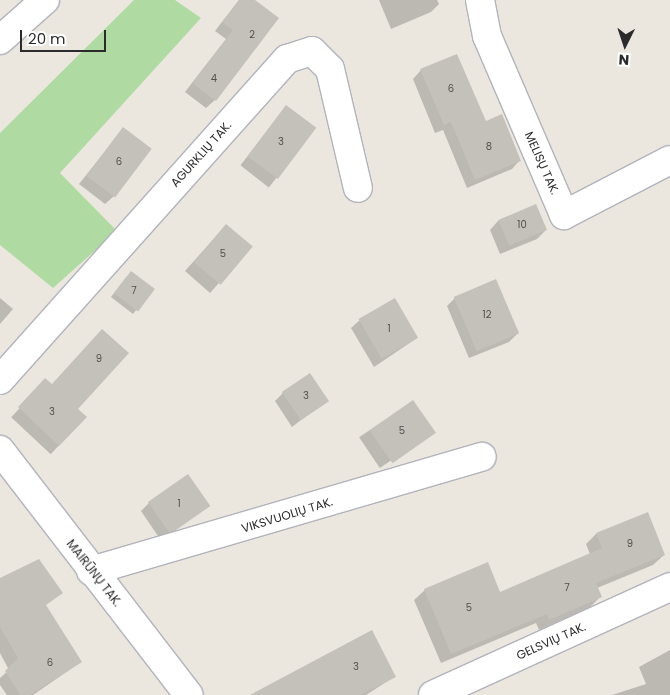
<!DOCTYPE html>
<meta charset="utf-8">
<style>
body{margin:0}
#map{position:relative;width:670px;height:695px;overflow:hidden;background:#ebe7df;font-family:Poppins,sans-serif}
div>[style]{position:absolute}
[style*='--x']{left:calc(var(--x)*1px);top:calc(var(--y)*1px);width:calc(var(--w)*1px);rotate:calc(var(--a)*1deg)}
.green>*{inset:0;background:#afdba2}
.shadow>*{inset:0;background:#0003;transform-origin:0 0}
.building>*{inset:0;background:#c4c1ba;transform-origin:0 0}
.roads{filter:drop-shadow(1px 0 #b2b3bd) drop-shadow(-1px 0 #b2b3bd) drop-shadow(0 1px #b2b3bd) drop-shadow(0 -1px #b2b3bd)}
.minor>*{height:28px;margin:-14px;padding:0 14px;transform-origin:14px;border-radius:14px;background:#fff}
span{translate:-50% -50%;white-space:nowrap;text-align:center;line-height:1.15;-webkit-text-stroke:4px #fff;paint-order:stroke}
.number-label{font-size:10px;color:#51504f}
.number-label span{-webkit-text-stroke-width:0}
.street-label{font-size:12px;color:#2b2b2b}
.north{position:absolute;left:600px;top:20px;width:50px;height:50px;-webkit-text-stroke:4px #fff;paint-order:stroke;rotate:184deg;font-size:14px;font-weight:700;line-height:20px;text-align:center;color:#2b2b2b}
.north::after{content:'';display:block;margin:auto;width:18px;height:22px;background:#2b2b2b;clip-path:polygon(50% 0,100% 100%,50% 72%,0 100%)}
.scale{position:absolute;left:20px;top:30px;width:86px;height:22px;box-sizing:border-box;border:2px solid #2b2b2b;border-top:0;padding-left:6px;font-size:15px;line-height:18px;white-space:nowrap;color:#2b2b2b;-webkit-text-stroke:4px #fff;paint-order:stroke}
</style>
<div id="map">
<div class="green">
<div style="clip-path:polygon(134px 0,175px 0,201px 18px,60px 173px,117px 231px,53px 288px,0 245px,0 133px)"></div>
</div>
<div class="shadow">
<div style="clip-path:polygon(239px 0,253px 0,215px 100px,206px 108px,185px 92px,226px 39px,215px 31px)"></div>
<div style="clip-path:polygon(379px 0,437px 0,439px 4px,431px 12px,391px 29px)"></div>
<div style="clip-path:polygon(421px 70px,485px 123px,520px 160px,512px 169px,467px 188px,443px 130px,435px 133px,413px 79px)"></div>
<div style="left:286px;top:107px;width:36px;height:74px;rotate:38deg"></div>
<div style="clip-path:polygon(123px 129px,114px 196px,105px 204px,79px 184px)"></div>
<div style="clip-path:polygon(536px 206px,546px 230px,537px 239px,500px 254px,490px 230px,498px 221px)"></div>
<div style="clip-path:polygon(218px 234px,251px 247px,210px 293px,185px 271px)"></div>
<div style="clip-path:polygon(127px 276px,153px 289px,133px 314px,111px 297px)"></div>
<div style="clip-path:polygon(0 298px,13px 309px,0 324px)"></div>
<div style="clip-path:polygon(455px 298px,518px 333px,509px 342px,469px 358px,447px 306px)"></div>
<div style="clip-path:polygon(360px 320px,417px 338px,374px 367px,351px 328px)"></div>
<div style="left:46px;top:380px;width:54px;height:51px;rotate:43deg"></div>
<div style="clip-path:polygon(283px 393px,327px 400px,292px 427px,275px 401px)"></div>
<div style="left:413px;top:401px;width:37px;height:65px;rotate:56deg"></div>
<div style="clip-path:polygon(149px 503px,208px 506px,160px 539px,141px 511px)"></div>
<div style="clip-path:polygon(647px 514px,664px 555px,653px 565px,597px 588px,600px 597px,590px 607px,539px 630px,536px 623px,441px 663px,414px 600px,425px 590px,499px 594px,590px 554px,586px 544px,596px 534px)"></div>
<div style="clip-path:polygon(0 594px,78px 664px,33px 695px,7px 695px,0 685px,0 678px,9px 670px,0 653px)"></div>
<div style="clip-path:polygon(670px 650px,670px 695px,612px 695px,646px 684px,639px 667px)"></div>
<div style="clip-path:polygon(394px 677px,366px 695px,253px 695px)"></div>
</div>
<div class="building">
<div style="clip-path:polygon(239px 0,255px 0,279px 18px,216px 101px,192px 83px,233px 30px,222px 22px)"></div>
<div style="clip-path:polygon(457px 54px,486px 121px,502px 114px,521px 161px,475px 180px,451px 122px,444px 125px,420px 69px)"></div>
<div style="left:286px;top:105px;width:38px;height:64px;rotate:37deg"></div>
<div style="left:123px;top:127px;width:36px;height:61px;rotate:37deg"></div>
<div style="left:536px;top:204px;width:28px;height:41px;rotate:67deg"></div>
<div style="left:226px;top:224px;width:35px;height:50px;rotate:40deg"></div>
<div style="left:131px;top:271px;width:30px;height:28px;rotate:37deg"></div>
<div style="left:496px;top:279px;width:59px;height:46px;rotate:67deg"></div>
<div style="left:395px;top:298px;width:46px;height:42px;rotate:60deg"></div>
<div style="clip-path:polygon(102px 329px,129px 353px,78px 409px,87px 417px,59px 446px,18px 407px,45px 378px,52px 384px)"></div>
<div style="left:310px;top:373px;width:34px;height:34px;rotate:56deg"></div>
<div style="left:413px;top:400px;width:40px;height:53px;rotate:55deg"></div>
<div style="left:188px;top:474px;width:39px;height:49px;rotate:55deg"></div>
<div style="clip-path:polygon(648px 512px,665px 555px,596px 583px,602px 597px,549px 620px,547px 614px,451px 654px,424px 589px,488px 562px,500px 592px,602px 548px,596px 533px)"></div>
<div style="clip-path:polygon(39px 559px,63px 593px,46px 605px,82px 662px,30px 695px,20px 695px,5px 671px,18px 658px,0 627px,0 578px)"></div>
<div style="clip-path:polygon(372px 630px,396px 677px,360px 695px,250px 695px)"></div>
</div>
<div class="roads">
<div class="minor">
<div style="--x:480;--y:0;--w:37;--a:79"></div>
<div style="--x:487;--y:36;--w:195;--a:66.7"></div>
<div style="--x:564;--y:215;--w:119;--a:-27.4"></div>
<div style="--x:0;--y:40;--w:60;--a:-41.6"></div>
<div style="--x:0;--y:380;--w:431;--a:-48.2"></div>
<div style="--x:287;--y:59;--w:26;--a:-18"></div>
<div style="--x:312;--y:51;--w:25;--a:45"></div>
<div style="--x:330;--y:69;--w:122;--a:76.8"></div>
<div style="--x:0;--y:450;--w:309;--a:52.4"></div>
<div style="--x:91;--y:571;--w:407;--a:-16.3"></div>
<div style="--x:433;--y:695;--w:260;--a:-24.5"></div>
</div>
</div>
<div class="number-label">
<span style="left:252px;top:35px">2</span>
<span style="left:214px;top:79px">4</span>
<span style="left:451px;top:89px">6</span>
<span style="left:281px;top:142px">3</span>
<span style="left:489px;top:147px">8</span>
<span style="left:119px;top:162px">6</span>
<span style="left:522px;top:225px">10</span>
<span style="left:223px;top:254px">5</span>
<span style="left:134px;top:291px">7</span>
<span style="left:487px;top:315px">12</span>
<span style="left:389px;top:329px">1</span>
<span style="left:99px;top:359px">9</span>
<span style="left:306px;top:396px">3</span>
<span style="left:52px;top:412px">3</span>
<span style="left:402px;top:431px">5</span>
<span style="left:179px;top:504px">1</span>
<span style="left:630px;top:544px">9</span>
<span style="left:567px;top:588px">7</span>
<span style="left:469px;top:608px">5</span>
<span style="left:50px;top:663px">6</span>
<span style="left:356px;top:667px">3</span>
</div>
<div class="street-label">
<span style="left:201px;top:154px;rotate:-48deg">AGURKLIŲ TAK.</span>
<span style="left:542px;top:163px;rotate:66deg">MELISŲ TAK.</span>
<span style="left:287px;top:515px;rotate:-17deg">VIKSVUOLIŲ TAK.</span>
<span style="left:94px;top:573px;rotate:52deg">MAIRŪNŲ TAK.</span>
<span style="left:551px;top:641px;rotate:-24deg">GELSVIŲ TAK.</span>
</div>
<div class="north">N</div>
<div class="scale">20 m</div>
</div>
